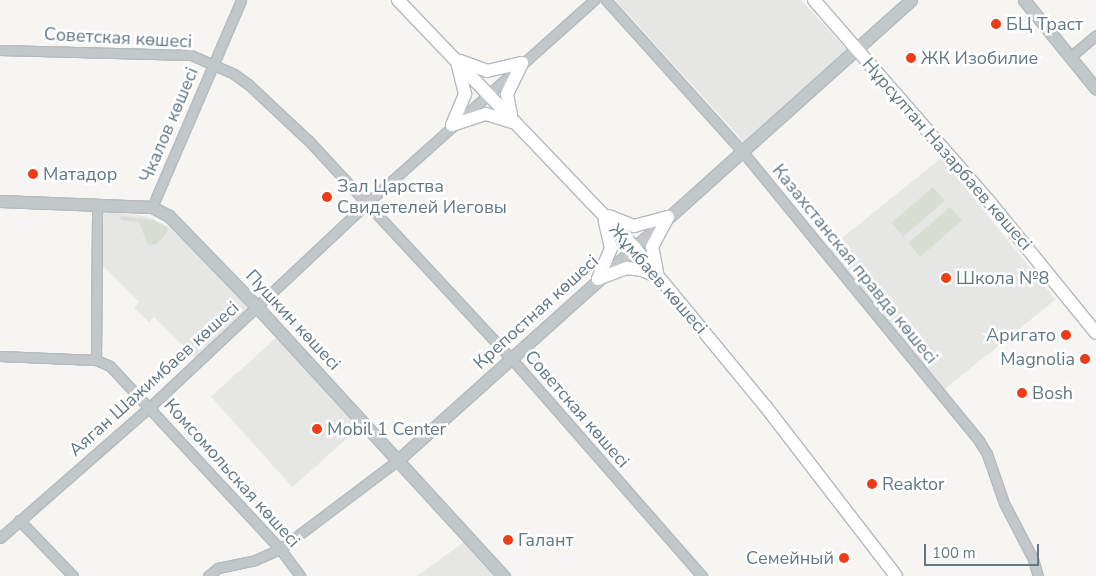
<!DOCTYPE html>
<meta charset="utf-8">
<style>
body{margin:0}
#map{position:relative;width:1096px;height:576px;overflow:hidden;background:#f6f5f1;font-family:"Nunito Sans",sans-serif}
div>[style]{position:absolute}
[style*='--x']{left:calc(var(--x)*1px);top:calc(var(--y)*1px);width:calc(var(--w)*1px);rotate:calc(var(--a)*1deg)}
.built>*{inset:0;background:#e6e7e5;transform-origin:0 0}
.green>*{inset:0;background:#d7ddd2;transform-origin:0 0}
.roads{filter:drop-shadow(1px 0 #b4babe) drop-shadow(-1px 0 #b4babe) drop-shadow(0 1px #b4babe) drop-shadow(0 -1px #b4babe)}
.minor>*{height:9px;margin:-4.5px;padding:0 4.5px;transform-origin:4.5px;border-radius:4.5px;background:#c2c7ca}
.tertiary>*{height:11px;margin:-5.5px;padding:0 5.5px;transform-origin:5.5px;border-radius:5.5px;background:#c2c7ca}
.secondary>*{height:12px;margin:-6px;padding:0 6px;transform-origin:6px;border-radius:6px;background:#fff}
.dots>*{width:14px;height:14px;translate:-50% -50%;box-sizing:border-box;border:2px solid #fff;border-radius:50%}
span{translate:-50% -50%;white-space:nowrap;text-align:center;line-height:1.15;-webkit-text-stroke:5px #fff;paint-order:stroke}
.poi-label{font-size:18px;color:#627885}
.left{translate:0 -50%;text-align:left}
.right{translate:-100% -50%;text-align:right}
.street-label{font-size:18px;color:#627885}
.scale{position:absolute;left:924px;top:544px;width:115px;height:22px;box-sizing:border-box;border:2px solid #627885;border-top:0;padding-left:6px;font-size:15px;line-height:18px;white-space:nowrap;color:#627885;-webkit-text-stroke:4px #fff;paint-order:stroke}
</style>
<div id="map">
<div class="built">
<div style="clip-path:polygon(615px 0,801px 0,847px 50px,744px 142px)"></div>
<div style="left:941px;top:158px;width:182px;height:144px;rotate:51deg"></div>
<div style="clip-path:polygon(101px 210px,149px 217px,167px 226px,206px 261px,251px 309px,197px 360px,154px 317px,149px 322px,134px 308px,139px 302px,101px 264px)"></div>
<div style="left:277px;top:337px;width:122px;height:89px;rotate:48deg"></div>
<div style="clip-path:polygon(464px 542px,496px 576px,417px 576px)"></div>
</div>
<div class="green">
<div style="left:933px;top:187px;width:18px;height:55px;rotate:49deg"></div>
<div style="left:950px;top:207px;width:18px;height:55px;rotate:49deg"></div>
<div style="clip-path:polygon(120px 216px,153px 220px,167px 227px,168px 231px,157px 244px,148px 245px,139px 222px,121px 220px)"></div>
</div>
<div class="roads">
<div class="minor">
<div style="--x:606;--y:0;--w:203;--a:48"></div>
<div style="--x:742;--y:151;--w:375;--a:50.7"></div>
<div style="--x:979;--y:441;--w:15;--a:58"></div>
<div style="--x:987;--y:454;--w:52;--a:70.9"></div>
<div style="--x:1004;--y:503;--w:63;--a:62.6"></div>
<div style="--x:1033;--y:559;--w:18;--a:74"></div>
<div style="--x:0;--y:50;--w:191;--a:1.5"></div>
<div style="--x:191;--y:55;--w:47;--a:23.8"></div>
<div style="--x:234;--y:74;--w:17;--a:36"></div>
<div style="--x:248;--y:84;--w:83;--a:43.1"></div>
<div style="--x:309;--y:141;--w:296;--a:47.1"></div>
<div style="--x:511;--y:358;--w:290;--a:48.8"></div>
<div style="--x:1070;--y:57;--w:34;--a:-40"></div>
<div style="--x:152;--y:207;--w:225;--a:-66.7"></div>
<div style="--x:0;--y:356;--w:96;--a:2.4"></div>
<div style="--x:96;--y:360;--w:15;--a:23"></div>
<div style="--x:110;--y:366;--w:250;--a:47.1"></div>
<div style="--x:280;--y:549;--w:34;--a:53"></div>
<div style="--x:96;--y:360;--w:156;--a:-89.6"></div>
<div style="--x:19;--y:520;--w:78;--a:46"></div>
<div style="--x:0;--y:538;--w:201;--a:-41.2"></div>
<div style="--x:151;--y:406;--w:296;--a:-43.2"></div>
<div style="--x:367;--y:203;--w:305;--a:-41.8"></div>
<div style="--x:208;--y:576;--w:13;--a:-39"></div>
<div style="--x:218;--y:568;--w:38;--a:-12"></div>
<div style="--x:255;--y:560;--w:27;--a:-24"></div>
<div style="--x:280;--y:549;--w:148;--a:-37"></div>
</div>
<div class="tertiary">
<div style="--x:1024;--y:0;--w:114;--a:51"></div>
<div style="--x:0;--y:201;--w:152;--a:2.3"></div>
<div style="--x:152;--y:207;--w:19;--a:28"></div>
<div style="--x:169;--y:216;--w:128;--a:45.9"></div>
<div style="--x:258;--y:308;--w:364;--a:47.5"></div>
<div style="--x:398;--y:460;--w:689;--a:-41.88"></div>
</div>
<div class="secondary">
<div style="--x:398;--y:0;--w:342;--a:46.3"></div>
<div style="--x:634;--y:247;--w:207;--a:50.5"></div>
<div style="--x:766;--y:407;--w:213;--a:52.4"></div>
<div style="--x:814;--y:0;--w:265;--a:49"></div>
<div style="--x:988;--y:200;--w:171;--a:50.9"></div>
<div style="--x:460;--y:61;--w:29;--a:20"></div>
<div style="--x:487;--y:71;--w:36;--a:-13"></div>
<div style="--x:511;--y:115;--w:21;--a:-101"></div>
<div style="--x:507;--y:94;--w:34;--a:-64"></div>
<div style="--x:452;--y:125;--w:34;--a:-67"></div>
<div style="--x:465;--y:94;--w:30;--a:-104"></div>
<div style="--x:452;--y:125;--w:36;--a:-18"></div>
<div style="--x:486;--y:114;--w:27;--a:17"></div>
<div style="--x:609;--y:216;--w:27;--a:22"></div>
<div style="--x:634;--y:226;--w:35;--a:-15"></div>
<div style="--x:657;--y:272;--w:25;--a:-101"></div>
<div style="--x:652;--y:247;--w:34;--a:-62"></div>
<div style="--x:598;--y:279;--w:34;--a:-67"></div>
<div style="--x:611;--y:248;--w:28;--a:-103"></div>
<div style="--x:598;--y:279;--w:31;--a:-21"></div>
<div style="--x:627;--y:268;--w:15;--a:8"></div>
<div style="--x:642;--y:270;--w:15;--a:23"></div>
</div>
</div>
<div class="dots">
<div style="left:996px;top:24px;background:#ef3b18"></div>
<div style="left:911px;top:58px;background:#ef3b18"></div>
<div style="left:33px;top:174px;background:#ef3b18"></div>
<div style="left:327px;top:197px;background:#ef3b18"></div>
<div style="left:946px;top:278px;background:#ef3b18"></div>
<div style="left:1066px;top:335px;background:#ef3b18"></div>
<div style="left:1085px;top:359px;background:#ef3b18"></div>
<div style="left:1022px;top:393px;background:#ef3b18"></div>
<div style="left:317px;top:429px;background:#ef3b18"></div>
<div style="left:872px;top:484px;background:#ef3b18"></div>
<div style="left:508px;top:540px;background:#ef3b18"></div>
<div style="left:844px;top:558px;background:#ef3b18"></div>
</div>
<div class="poi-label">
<span class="left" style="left:1006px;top:24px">БЦ Траст</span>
<span class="left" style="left:921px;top:58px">ЖК Изобилие</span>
<span class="left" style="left:43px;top:174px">Матадор</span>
<span class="left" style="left:337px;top:197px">Зал Царства<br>Свидетелей Иеговы</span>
<span class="left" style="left:956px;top:278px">Школа №8</span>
<span class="right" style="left:1056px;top:335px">Аригато</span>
<span class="right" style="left:1075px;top:359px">Magnolia</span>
<span class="left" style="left:1032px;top:393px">Bosh</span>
<span class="left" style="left:327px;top:429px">Mobil 1 Center</span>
<span class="left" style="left:882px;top:484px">Reaktor</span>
<span class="left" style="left:518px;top:540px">Галант</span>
<span class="right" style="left:834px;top:558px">Семейный</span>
</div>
<div class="street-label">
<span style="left:118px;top:38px;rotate:3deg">Советская көшесі</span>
<span style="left:169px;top:125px;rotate:-67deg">Чкалов көшесі</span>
<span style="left:947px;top:154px;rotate:49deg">Нұрсұлтан Назарбаев көшесі</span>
<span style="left:855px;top:264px;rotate:51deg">Казахстанская правда көшесі</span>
<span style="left:658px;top:279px;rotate:49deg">Жұмбаев көшесі</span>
<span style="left:536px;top:312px;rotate:-42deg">Крепостная көшесі</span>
<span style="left:293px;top:320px;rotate:47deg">Пушкин көшесі</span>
<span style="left:154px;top:379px;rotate:-42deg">Аяган Шажимбаев көшесі</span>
<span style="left:577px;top:409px;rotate:49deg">Советская көшесі</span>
<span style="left:232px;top:473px;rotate:48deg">Комсомольская көшесі</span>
</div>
<div class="scale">100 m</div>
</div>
